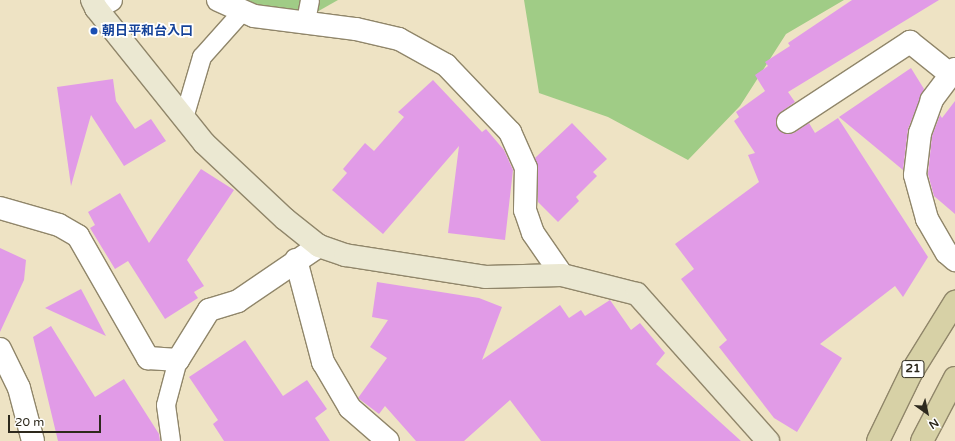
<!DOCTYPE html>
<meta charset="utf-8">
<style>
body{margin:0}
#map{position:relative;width:955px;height:441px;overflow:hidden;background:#eee3c4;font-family:"Varela Round","Noto Sans JP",sans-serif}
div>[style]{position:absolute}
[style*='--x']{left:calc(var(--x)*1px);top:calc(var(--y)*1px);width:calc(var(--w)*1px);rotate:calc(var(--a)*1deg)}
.green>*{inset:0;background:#a0cc86}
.building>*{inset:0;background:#e19be7}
.roads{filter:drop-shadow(1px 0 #90866a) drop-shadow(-1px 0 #90866a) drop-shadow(0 1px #90866a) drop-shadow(0 -1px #90866a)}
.lane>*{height:18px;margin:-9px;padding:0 9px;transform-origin:9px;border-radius:9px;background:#fff}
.street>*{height:22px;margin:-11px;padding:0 11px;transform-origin:11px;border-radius:11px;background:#fff}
.secondary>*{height:22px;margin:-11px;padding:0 11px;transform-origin:11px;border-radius:11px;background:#ebe8d2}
.primary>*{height:22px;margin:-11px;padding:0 11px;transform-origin:11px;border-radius:11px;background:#d7d1a6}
.dots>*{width:11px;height:11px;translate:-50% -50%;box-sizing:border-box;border:2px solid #fff;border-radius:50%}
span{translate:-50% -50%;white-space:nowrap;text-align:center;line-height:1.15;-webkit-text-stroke:3.5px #fff;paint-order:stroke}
.shield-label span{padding:1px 3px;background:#fff;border:1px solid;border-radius:3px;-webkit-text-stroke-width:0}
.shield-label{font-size:12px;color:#2d291d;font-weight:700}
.transit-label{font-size:13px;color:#164399;font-weight:700}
.left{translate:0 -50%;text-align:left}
.north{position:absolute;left:907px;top:393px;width:40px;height:40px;-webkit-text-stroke:3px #fff;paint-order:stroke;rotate:147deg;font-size:11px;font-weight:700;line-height:16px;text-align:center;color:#2d291d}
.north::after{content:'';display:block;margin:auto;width:14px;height:18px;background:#2d291d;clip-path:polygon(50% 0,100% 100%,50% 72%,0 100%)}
.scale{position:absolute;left:8px;top:415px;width:93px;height:18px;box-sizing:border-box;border:2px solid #2d291d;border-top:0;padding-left:5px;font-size:12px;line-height:14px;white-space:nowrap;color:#2d291d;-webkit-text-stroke:3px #fff;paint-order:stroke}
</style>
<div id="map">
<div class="green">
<div style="clip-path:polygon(242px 0,338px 0,315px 13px,247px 6px)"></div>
<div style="clip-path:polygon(524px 0,844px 0,786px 34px,740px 106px,688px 160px,608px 117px,539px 93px)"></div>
</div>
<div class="building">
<div style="clip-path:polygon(852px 0,939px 0,788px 92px,795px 102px,781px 112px,777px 117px,776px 123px,778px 129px,783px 133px,789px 134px,794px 133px,809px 123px,815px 133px,838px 118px,928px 257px,903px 297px,895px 286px,820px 344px,842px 358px,797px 432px,774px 418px,719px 347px,727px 340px,681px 279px,694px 269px,675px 244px,759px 182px,748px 155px,755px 153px,734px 121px,739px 117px,736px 112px,765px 91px,755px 75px,768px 66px,765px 62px,790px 46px,788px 43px)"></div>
<div style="clip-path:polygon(911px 68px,924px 89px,908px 129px,903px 170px,839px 117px)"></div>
<div style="clip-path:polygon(113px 79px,116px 101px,135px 129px,151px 119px,166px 141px,124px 166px,91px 115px,71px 186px,57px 87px)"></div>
<div style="clip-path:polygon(433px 80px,482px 132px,486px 129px,504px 150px,513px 170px,505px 240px,448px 233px,459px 146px,383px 234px,332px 190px,347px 173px,343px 169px,365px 143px,374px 151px,404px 117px,398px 112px)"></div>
<div style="clip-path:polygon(955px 101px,955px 214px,934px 196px,928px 174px,932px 136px,940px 115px,942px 118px)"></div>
<div style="clip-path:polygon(572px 123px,607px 159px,593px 172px,597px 176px,576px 197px,579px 201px,558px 222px,538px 202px,538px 168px,535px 158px)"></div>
<div style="clip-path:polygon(201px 169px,234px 190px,187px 260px,204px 286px,194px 292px,198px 298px,165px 319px,128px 261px,115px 269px,90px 228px,95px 225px,88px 212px,120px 193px,149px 243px)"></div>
<div style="clip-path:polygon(0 248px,26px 260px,24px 280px,0 332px)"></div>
<div style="clip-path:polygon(377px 282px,479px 298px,502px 307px,482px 360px,560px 305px,569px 318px,581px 310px,585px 316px,610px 300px,631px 330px,640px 323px,665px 353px,656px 364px,741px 441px,541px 441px,510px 400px,464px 441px,416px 441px,385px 406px,379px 414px,358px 398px,387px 358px,370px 347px,388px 320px,372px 317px)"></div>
<div style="clip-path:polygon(81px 289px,106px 336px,45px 308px)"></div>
<div style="clip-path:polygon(51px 326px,95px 397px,124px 379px,159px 434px,160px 441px,58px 441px,33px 337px)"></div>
<div style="clip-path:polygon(245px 340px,283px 396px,307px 380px,327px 409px,315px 418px,330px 441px,224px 441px,213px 424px,218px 420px,189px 377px)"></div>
</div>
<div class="roads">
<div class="lane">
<div style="--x:306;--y:21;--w:21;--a:-79"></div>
<div style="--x:184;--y:118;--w:64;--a:-73.6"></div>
<div style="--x:202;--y:57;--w:62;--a:-48.3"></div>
<div style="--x:171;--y:441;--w:36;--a:-98"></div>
<div style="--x:166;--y:405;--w:47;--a:-75.1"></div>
</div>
<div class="street">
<div style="--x:218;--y:0;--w:39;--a:24"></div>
<div style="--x:254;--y:16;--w:103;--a:7.3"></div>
<div style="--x:356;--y:29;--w:44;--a:13.1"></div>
<div style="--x:399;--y:39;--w:54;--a:29"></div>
<div style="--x:446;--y:65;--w:93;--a:46.3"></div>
<div style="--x:510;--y:132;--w:39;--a:66"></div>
<div style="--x:526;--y:168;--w:42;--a:91.4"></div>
<div style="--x:525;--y:210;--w:24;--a:71"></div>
<div style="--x:533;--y:233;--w:51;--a:55.4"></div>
<div style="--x:96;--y:8;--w:17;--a:-28"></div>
<div style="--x:955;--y:69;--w:39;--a:127"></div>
<div style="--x:932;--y:100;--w:35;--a:110"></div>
<div style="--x:920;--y:133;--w:42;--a:96.8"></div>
<div style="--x:915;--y:175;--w:46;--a:74.7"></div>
<div style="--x:927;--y:219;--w:39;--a:60"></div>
<div style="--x:947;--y:253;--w:11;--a:41"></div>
<div style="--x:788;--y:122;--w:146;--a:-33.3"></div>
<div style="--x:910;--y:42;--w:51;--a:38.7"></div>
<div style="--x:0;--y:208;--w:61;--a:16.1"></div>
<div style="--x:59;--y:225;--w:22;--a:30"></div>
<div style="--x:78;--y:236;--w:141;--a:60.2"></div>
<div style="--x:148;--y:358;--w:30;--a:4"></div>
<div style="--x:178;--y:360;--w:59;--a:-58.2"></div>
<div style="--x:209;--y:310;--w:30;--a:-17"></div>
<div style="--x:238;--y:301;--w:98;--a:-34.2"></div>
<div style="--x:296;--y:260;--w:106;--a:75.2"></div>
<div style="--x:323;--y:362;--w:53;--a:59.6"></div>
<div style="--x:350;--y:408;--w:50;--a:41"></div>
<div style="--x:0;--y:349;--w:43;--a:64"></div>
<div style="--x:19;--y:388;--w:55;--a:75.2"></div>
</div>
<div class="secondary">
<div style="--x:92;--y:0;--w:9;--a:63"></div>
<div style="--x:96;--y:8;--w:173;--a:51.3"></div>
<div style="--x:204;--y:143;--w:111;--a:43.2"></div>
<div style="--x:285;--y:219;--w:43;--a:38.5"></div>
<div style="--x:319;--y:246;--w:28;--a:19"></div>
<div style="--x:345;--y:255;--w:142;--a:8.9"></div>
<div style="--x:485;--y:277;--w:77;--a:-1.5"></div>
<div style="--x:562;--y:275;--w:77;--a:14.2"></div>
<div style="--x:637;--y:294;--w:197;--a:48.3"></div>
</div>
<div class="primary">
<div style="--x:878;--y:441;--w:76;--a:-64.1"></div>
<div style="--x:911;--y:373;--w:84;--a:-58.2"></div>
<div style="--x:922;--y:441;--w:71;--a:-62.4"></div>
</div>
</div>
<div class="dots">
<div style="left:94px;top:31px;background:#1a4fb4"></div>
</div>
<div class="shield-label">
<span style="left:913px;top:369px">21</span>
</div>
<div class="transit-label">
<span class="left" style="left:102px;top:31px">朝日平和台入口</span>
</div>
<div class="north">N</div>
<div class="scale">20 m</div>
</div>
